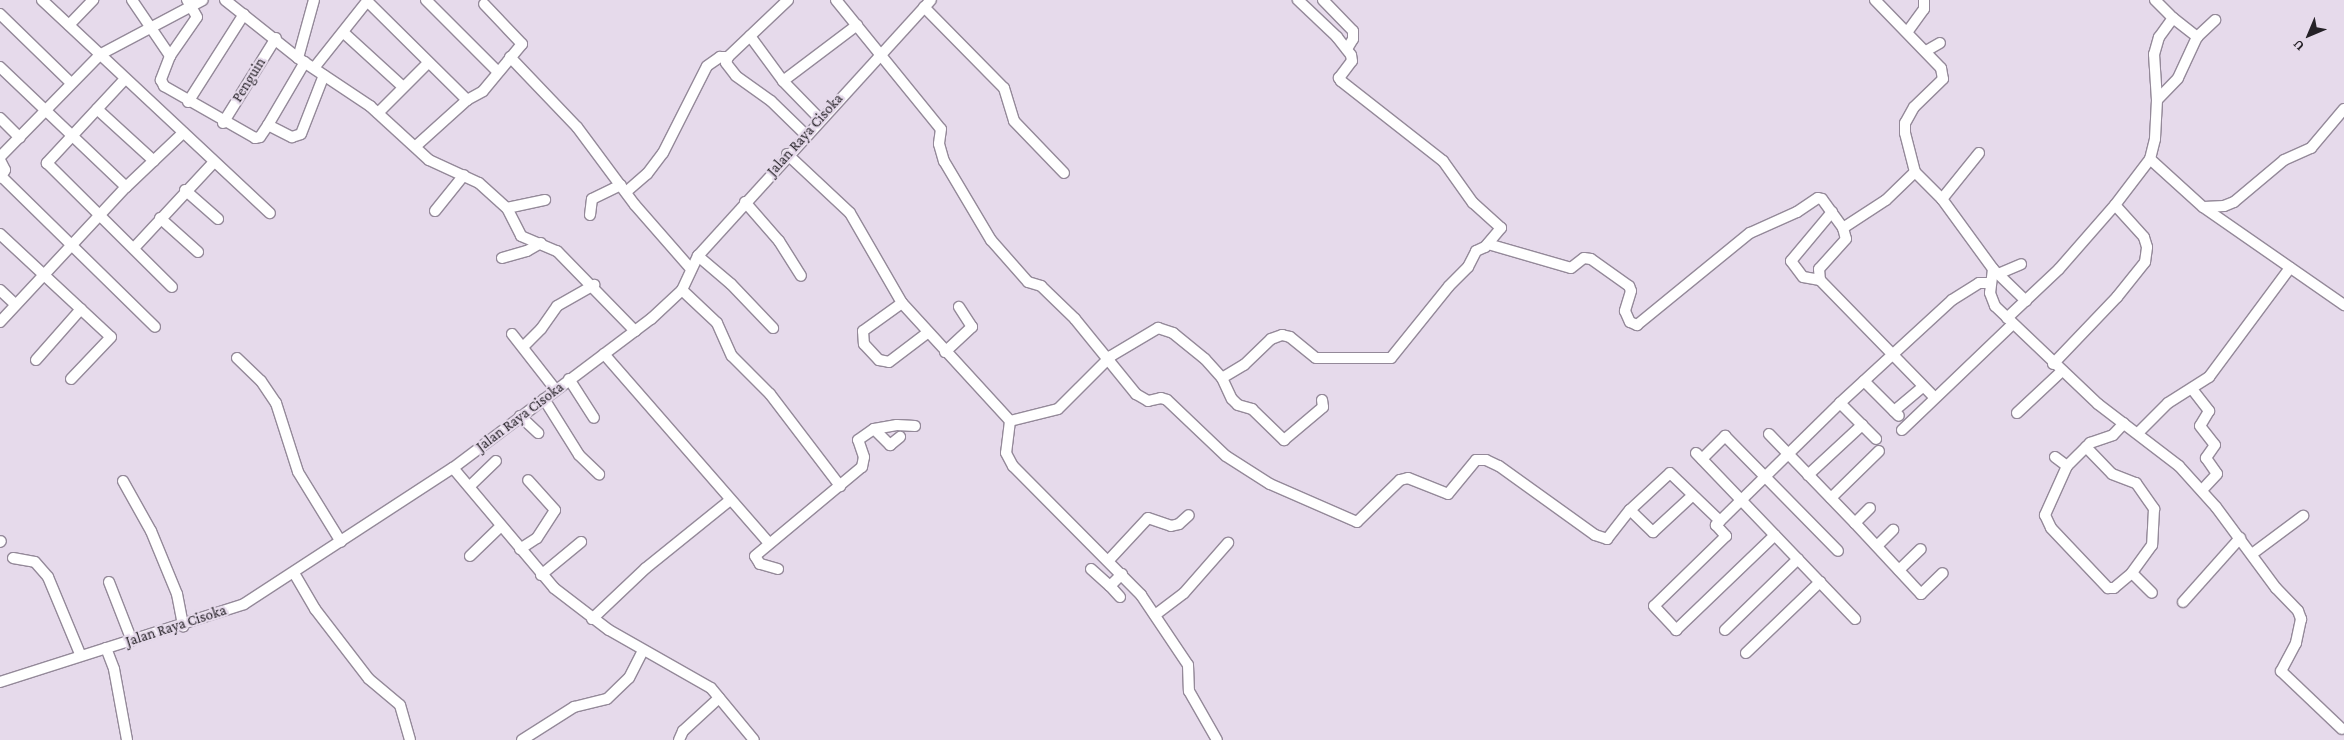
<!DOCTYPE html>
<style>
body{margin:0}
#map{position:relative;width:2344px;height:740px;overflow:hidden;background:#e6daeb;font-family:"Crimson Pro",serif}
div>[style]{position:absolute}
[style*='--x']{left:calc(var(--x)*1px);top:calc(var(--y)*1px);width:calc(var(--w)*1px);rotate:calc(var(--a)*1deg)}
.roads{filter:drop-shadow(1px 0 #948999) drop-shadow(-1px 0 #948999) drop-shadow(0 1px #948999) drop-shadow(0 -1px #948999)}
.minor>*{height:10px;margin:-5px;padding:0 5px;transform-origin:5px;border-radius:5px;background:#fff}
span{translate:-50% -50%;white-space:nowrap;text-align:center;line-height:1.15;-webkit-text-stroke:4.5px #e6daeb;paint-order:stroke}
.street-label{font-size:15px;color:#252127}
.north{position:absolute;left:2284px;top:10px;width:50px;height:50px;-webkit-text-stroke:4px #e6daeb;paint-order:stroke;rotate:225deg;font-size:14px;font-weight:700;line-height:20px;text-align:center;color:#252127}
.north::after{content:'';display:block;margin:auto;width:18px;height:22px;background:#252127;clip-path:polygon(50% 0,100% 100%,50% 72%,0 100%)}
</style>
<div id="map">
<div class="roads">
<div class="minor">
<div style="--x:42;--y:0;--w:312;--a:43.1"></div>
<div style="--x:132;--y:0;--w:68;--a:55.8"></div>
<div style="--x:170;--y:56;--w:26;--a:111"></div>
<div style="--x:161;--y:80;--w:7;--a:63"></div>
<div style="--x:164;--y:86;--w:105;--a:29.7"></div>
<div style="--x:255;--y:138;--w:5;--a:-11"></div>
<div style="--x:260;--y:137;--w:14;--a:-56"></div>
<div style="--x:268;--y:125;--w:27;--a:27"></div>
<div style="--x:292;--y:137;--w:9;--a:-18"></div>
<div style="--x:301;--y:134;--w:63;--a:-68.7"></div>
<div style="--x:225;--y:0;--w:93;--a:38.5"></div>
<div style="--x:298;--y:58;--w:87;--a:33.7"></div>
<div style="--x:370;--y:106;--w:80;--a:42.5"></div>
<div style="--x:429;--y:160;--w:55;--a:24.7"></div>
<div style="--x:479;--y:183;--w:38;--a:42"></div>
<div style="--x:507;--y:208;--w:31;--a:63"></div>
<div style="--x:521;--y:236;--w:39;--a:23"></div>
<div style="--x:557;--y:251;--w:112;--a:45.7"></div>
<div style="--x:426;--y:0;--w:102;--a:45"></div>
<div style="--x:788;--y:0;--w:83;--a:136.5"></div>
<div style="--x:728;--y:57;--w:6;--a:108"></div>
<div style="--x:726;--y:63;--w:16;--a:52"></div>
<div style="--x:736;--y:76;--w:43;--a:35.5"></div>
<div style="--x:771;--y:101;--w:49;--a:44.2"></div>
<div style="--x:836;--y:0;--w:166;--a:50.9"></div>
<div style="--x:941;--y:129;--w:15;--a:98"></div>
<div style="--x:939;--y:144;--w:18;--a:74"></div>
<div style="--x:944;--y:161;--w:92;--a:59.3"></div>
<div style="--x:991;--y:240;--w:56;--a:48.6"></div>
<div style="--x:1028;--y:282;--w:14;--a:17"></div>
<div style="--x:1041;--y:286;--w:47;--a:44.1"></div>
<div style="--x:1075;--y:319;--w:97;--a:50.9"></div>
<div style="--x:1136;--y:394;--w:14;--a:30"></div>
<div style="--x:1148;--y:401;--w:13;--a:-13"></div>
<div style="--x:1161;--y:398;--w:6;--a:18"></div>
<div style="--x:1167;--y:400;--w:81;--a:43.5"></div>
<div style="--x:1226;--y:456;--w:52;--a:32.5"></div>
<div style="--x:1270;--y:484;--w:95;--a:23.6"></div>
<div style="--x:1357;--y:522;--w:60;--a:-44.3"></div>
<div style="--x:1400;--y:480;--w:8;--a:-14"></div>
<div style="--x:1408;--y:478;--w:43;--a:21.8"></div>
<div style="--x:1448;--y:494;--w:44;--a:-50.5"></div>
<div style="--x:1476;--y:460;--w:10;--a:0"></div>
<div style="--x:1486;--y:460;--w:14;--a:25"></div>
<div style="--x:1499;--y:466;--w:118;--a:35.7"></div>
<div style="--x:1595;--y:535;--w:13;--a:18"></div>
<div style="--x:1607;--y:539;--w:37;--a:-52"></div>
<div style="--x:1630;--y:510;--w:54;--a:-42.8"></div>
<div style="--x:1670;--y:473;--w:69;--a:43.8"></div>
<div style="--x:1720;--y:521;--w:168;--a:-44.5"></div>
<div style="--x:1840;--y:403;--w:152;--a:-42.6"></div>
<div style="--x:1952;--y:300;--w:32;--a:-32"></div>
<div style="--x:1979;--y:283;--w:12;--a:0"></div>
<div style="--x:1323;--y:0;--w:43;--a:45.9"></div>
<div style="--x:1353;--y:31;--w:8;--a:90"></div>
<div style="--x:1353;--y:39;--w:12;--a:121"></div>
<div style="--x:1875;--y:0;--w:95;--a:45.9"></div>
<div style="--x:1941;--y:68;--w:11;--a:80"></div>
<div style="--x:1943;--y:79;--w:40;--a:136"></div>
<div style="--x:1914;--y:107;--w:18;--a:119"></div>
<div style="--x:1905;--y:123;--w:10;--a:90"></div>
<div style="--x:1905;--y:133;--w:40;--a:75.6"></div>
<div style="--x:1915;--y:172;--w:38;--a:45"></div>
<div style="--x:1942;--y:199;--w:87;--a:53.9"></div>
<div style="--x:1993;--y:269;--w:24;--a:97"></div>
<div style="--x:1990;--y:293;--w:14;--a:69"></div>
<div style="--x:1995;--y:306;--w:142;--a:43.6"></div>
<div style="--x:2098;--y:404;--w:102;--a:37.4"></div>
<div style="--x:2179;--y:466;--w:55;--a:47.9"></div>
<div style="--x:2216;--y:507;--w:101;--a:53.5"></div>
<div style="--x:2276;--y:588;--w:32;--a:46"></div>
<div style="--x:2298;--y:611;--w:9;--a:69"></div>
<div style="--x:2301;--y:619;--w:25;--a:102"></div>
<div style="--x:2296;--y:643;--w:32;--a:118"></div>
<div style="--x:2281;--y:671;--w:84;--a:43.6"></div>
<div style="--x:2155;--y:0;--w:25;--a:45"></div>
<div style="--x:2173;--y:18;--w:24;--a:126"></div>
<div style="--x:2159;--y:37;--w:18;--a:106"></div>
<div style="--x:2154;--y:54;--w:46;--a:86.3"></div>
<div style="--x:2157;--y:100;--w:39;--a:93"></div>
<div style="--x:2155;--y:139;--w:21;--a:104"></div>
<div style="--x:2150;--y:159;--w:72;--a:42.2"></div>
<div style="--x:2203;--y:207;--w:172;--a:34.8"></div>
<div style="--x:367;--y:1;--w:141;--a:44.7"></div>
<div style="--x:924;--y:7;--w:114;--a:45.4"></div>
<div style="--x:1004;--y:88;--w:34;--a:73"></div>
<div style="--x:1014;--y:121;--w:72;--a:46.1"></div>
<div style="--x:0;--y:14;--w:99;--a:44.2"></div>
<div style="--x:2173;--y:18;--w:31;--a:38"></div>
<div style="--x:2197;--y:37;--w:25;--a:-43"></div>
<div style="--x:69;--y:25;--w:35;--a:-46"></div>
<div style="--x:1908;--y:31;--w:27;--a:-54"></div>
<div style="--x:1924;--y:9;--w:9;--a:-90"></div>
<div style="--x:344;--y:33;--w:79;--a:42.4"></div>
<div style="--x:750;--y:36;--w:56;--a:53.7"></div>
<div style="--x:783;--y:81;--w:53;--a:45.8"></div>
<div style="--x:1926;--y:51;--w:16;--a:-30"></div>
<div style="--x:170;--y:56;--w:47;--a:-55.3"></div>
<div style="--x:197;--y:17;--w:20;--a:-120"></div>
<div style="--x:510;--y:57;--w:97;--a:46.3"></div>
<div style="--x:577;--y:127;--w:97;--a:53.4"></div>
<div style="--x:635;--y:205;--w:85;--a:48.8"></div>
<div style="--x:298;--y:58;--w:60;--a:-74.6"></div>
<div style="--x:0;--y:67;--w:174;--a:43.6"></div>
<div style="--x:314;--y:68;--w:87;--a:-51.5"></div>
<div style="--x:125;--y:79;--w:115;--a:132.9"></div>
<div style="--x:47;--y:163;--w:176;--a:44.8"></div>
<div style="--x:783;--y:81;--w:93;--a:-37.1"></div>
<div style="--x:2157;--y:100;--w:30;--a:-46"></div>
<div style="--x:2178;--y:78;--w:45;--a:-65.1"></div>
<div style="--x:188;--y:102;--w:104;--a:-57.5"></div>
<div style="--x:97;--y:109;--w:77;--a:42.4"></div>
<div style="--x:378;--y:113;--w:71;--a:-45"></div>
<div style="--x:0;--y:118;--w:28;--a:45"></div>
<div style="--x:223;--y:123;--w:100;--a:-58.1"></div>
<div style="--x:268;--y:125;--w:73;--a:-59.6"></div>
<div style="--x:416;--y:146;--w:69;--a:-42"></div>
<div style="--x:467;--y:100;--w:18;--a:-29"></div>
<div style="--x:483;--y:91;--w:61;--a:-50.3"></div>
<div style="--x:522;--y:44;--w:55;--a:-133.5"></div>
<div style="--x:787;--y:154;--w:86;--a:43.1"></div>
<div style="--x:850;--y:213;--w:104;--a:60"></div>
<div style="--x:902;--y:303;--w:160;--a:47.5"></div>
<div style="--x:1010;--y:421;--w:32;--a:97"></div>
<div style="--x:1006;--y:453;--w:15;--a:62"></div>
<div style="--x:1013;--y:466;--w:182;--a:45.2"></div>
<div style="--x:1141;--y:595;--w:84;--a:56.1"></div>
<div style="--x:1188;--y:665;--w:26;--a:88"></div>
<div style="--x:1189;--y:691;--w:56;--a:60.3"></div>
<div style="--x:0;--y:157;--w:144;--a:-45.6"></div>
<div style="--x:101;--y:54;--w:115;--a:-27.9"></div>
<div style="--x:0;--y:160;--w:11;--a:63"></div>
<div style="--x:5;--y:170;--w:9;--a:122"></div>
<div style="--x:2;--y:177;--w:214;--a:44.4"></div>
<div style="--x:185;--y:190;--w:44;--a:41.3"></div>
<div style="--x:626;--y:192;--w:28;--a:-41"></div>
<div style="--x:647;--y:174;--w:26;--a:-53"></div>
<div style="--x:663;--y:153;--w:97;--a:-63.2"></div>
<div style="--x:707;--y:66;--w:16;--a:-35"></div>
<div style="--x:720;--y:57;--w:8;--a:0"></div>
<div style="--x:1942;--y:199;--w:59;--a:-51.2"></div>
<div style="--x:745;--y:202;--w:52;--a:48.9"></div>
<div style="--x:779;--y:241;--w:41;--a:57.8"></div>
<div style="--x:2204;--y:207;--w:20;--a:-3"></div>
<div style="--x:2224;--y:206;--w:11;--a:-22"></div>
<div style="--x:2234;--y:202;--w:65;--a:-40"></div>
<div style="--x:2284;--y:160;--w:30;--a:-24"></div>
<div style="--x:2311;--y:148;--w:51;--a:-49.8"></div>
<div style="--x:507;--y:208;--w:39;--a:-12"></div>
<div style="--x:435;--y:211;--w:46;--a:-51.1"></div>
<div style="--x:590;--y:215;--w:16;--a:-83"></div>
<div style="--x:592;--y:199;--w:32;--a:-26"></div>
<div style="--x:160;--y:218;--w:51;--a:41.8"></div>
<div style="--x:1843;--y:228;--w:11;--a:75"></div>
<div style="--x:1846;--y:239;--w:40;--a:132"></div>
<div style="--x:1819;--y:269;--w:11;--a:85"></div>
<div style="--x:1820;--y:280;--w:163;--a:45.7"></div>
<div style="--x:0;--y:234;--w:151;--a:42.9"></div>
<div style="--x:111;--y:337;--w:58;--a:133.6"></div>
<div style="--x:1488;--y:244;--w:86;--a:16.1"></div>
<div style="--x:1571;--y:268;--w:16;--a:-38"></div>
<div style="--x:1584;--y:258;--w:7;--a:8"></div>
<div style="--x:1591;--y:259;--w:47;--a:35.4"></div>
<div style="--x:1629;--y:286;--w:5;--a:68"></div>
<div style="--x:1631;--y:291;--w:21;--a:107"></div>
<div style="--x:1625;--y:311;--w:12;--a:66"></div>
<div style="--x:1630;--y:322;--w:8;--a:23"></div>
<div style="--x:1637;--y:325;--w:146;--a:-39.2"></div>
<div style="--x:1750;--y:233;--w:51;--a:-24.1"></div>
<div style="--x:1797;--y:212;--w:25;--a:-34"></div>
<div style="--x:1818;--y:198;--w:4;--a:14"></div>
<div style="--x:1822;--y:199;--w:36;--a:54"></div>
<div style="--x:1843;--y:228;--w:51;--a:-33.1"></div>
<div style="--x:1886;--y:200;--w:40;--a:-44"></div>
<div style="--x:135;--y:247;--w:115;--a:-47.1"></div>
<div style="--x:698;--y:256;--w:43;--a:40.3"></div>
<div style="--x:731;--y:284;--w:61;--a:46.3"></div>
<div style="--x:502;--y:258;--w:26;--a:-16"></div>
<div style="--x:527;--y:251;--w:16;--a:-30"></div>
<div style="--x:1993;--y:269;--w:46;--a:44.1"></div>
<div style="--x:1998;--y:274;--w:25;--a:-23"></div>
<div style="--x:1820;--y:280;--w:17;--a:-170"></div>
<div style="--x:1803;--y:277;--w:20;--a:-127"></div>
<div style="--x:1791;--y:261;--w:64;--a:-50.1"></div>
<div style="--x:0;--y:290;--w:21;--a:43"></div>
<div style="--x:682;--y:290;--w:48;--a:43.3"></div>
<div style="--x:717;--y:323;--w:36;--a:66"></div>
<div style="--x:732;--y:356;--w:54;--a:45"></div>
<div style="--x:770;--y:394;--w:116;--a:52.7"></div>
<div style="--x:902;--y:303;--w:48;--a:144.3"></div>
<div style="--x:863;--y:331;--w:13;--a:86"></div>
<div style="--x:864;--y:344;--w:22;--a:47"></div>
<div style="--x:879;--y:360;--w:10;--a:11"></div>
<div style="--x:889;--y:362;--w:48;--a:-37.3"></div>
<div style="--x:2007;--y:318;--w:71;--a:-43.3"></div>
<div style="--x:2059;--y:269;--w:85;--a:-48.8"></div>
<div style="--x:2115;--y:205;--w:58;--a:-52.7"></div>
<div style="--x:0;--y:322;--w:185;--a:-47"></div>
<div style="--x:126;--y:187;--w:79;--a:-43.5"></div>
<div style="--x:512;--y:334;--w:70;--a:52"></div>
<div style="--x:523;--y:347;--w:25;--a:-45"></div>
<div style="--x:541;--y:329;--w:28;--a:-55"></div>
<div style="--x:557;--y:306;--w:43;--a:-29.6"></div>
<div style="--x:945;--y:352;--w:37;--a:-43"></div>
<div style="--x:972;--y:327;--w:24;--a:-123"></div>
<div style="--x:604;--y:354;--w:251;--a:48.9"></div>
<div style="--x:237;--y:358;--w:33;--a:44"></div>
<div style="--x:261;--y:381;--w:27;--a:56"></div>
<div style="--x:276;--y:403;--w:72;--a:72.3"></div>
<div style="--x:298;--y:472;--w:82;--a:58.4"></div>
<div style="--x:36;--y:360;--w:68;--a:-48.6"></div>
<div style="--x:2053;--y:364;--w:93;--a:-46.3"></div>
<div style="--x:2117;--y:297;--w:45;--a:-51.3"></div>
<div style="--x:2145;--y:262;--w:15;--a:-82"></div>
<div style="--x:2147;--y:247;--w:10;--a:-107"></div>
<div style="--x:2144;--y:237;--w:43;--a:-132.2"></div>
<div style="--x:1222;--y:378;--w:26;--a:-31"></div>
<div style="--x:1244;--y:365;--w:37;--a:-44"></div>
<div style="--x:1271;--y:339;--w:12;--a:-20"></div>
<div style="--x:1282;--y:335;--w:8;--a:14"></div>
<div style="--x:1290;--y:337;--w:33;--a:39"></div>
<div style="--x:1316;--y:358;--w:75;--a:0"></div>
<div style="--x:1391;--y:358;--w:92;--a:-51.1"></div>
<div style="--x:1449;--y:286;--w:27;--a:-45"></div>
<div style="--x:1468;--y:267;--w:18;--a:-63"></div>
<div style="--x:1476;--y:251;--w:10;--a:-24"></div>
<div style="--x:1485;--y:247;--w:25;--a:-50"></div>
<div style="--x:1501;--y:228;--w:38;--a:-138"></div>
<div style="--x:1473;--y:203;--w:52;--a:-125.5"></div>
<div style="--x:1443;--y:161;--w:130;--a:-141.9"></div>
<div style="--x:1341;--y:81;--w:4;--a:-124"></div>
<div style="--x:1339;--y:78;--w:21;--a:-53"></div>
<div style="--x:1352;--y:61;--w:6;--a:-99"></div>
<div style="--x:1351;--y:55;--w:23;--a:-128"></div>
<div style="--x:1337;--y:37;--w:54;--a:-136.5"></div>
<div style="--x:569;--y:379;--w:46;--a:57.3"></div>
<div style="--x:1864;--y:381;--w:49;--a:45"></div>
<div style="--x:2192;--y:389;--w:28;--a:52"></div>
<div style="--x:2209;--y:411;--w:17;--a:121"></div>
<div style="--x:2200;--y:426;--w:24;--a:52"></div>
<div style="--x:2215;--y:445;--w:16;--a:125"></div>
<div style="--x:2206;--y:458;--w:19;--a:55"></div>
<div style="--x:2217;--y:474;--w:22;--a:133"></div>
<div style="--x:544;--y:399;--w:66;--a:58"></div>
<div style="--x:579;--y:455;--w:28;--a:44"></div>
<div style="--x:1840;--y:403;--w:51;--a:45"></div>
<div style="--x:1894;--y:411;--w:35;--a:-40"></div>
<div style="--x:2017;--y:413;--w:62;--a:-43"></div>
<div style="--x:520;--y:416;--w:25;--a:43"></div>
<div style="--x:1010;--y:421;--w:49;--a:-14"></div>
<div style="--x:1058;--y:409;--w:75;--a:-45"></div>
<div style="--x:1111;--y:356;--w:55;--a:-30.8"></div>
<div style="--x:1158;--y:328;--w:16;--a:18"></div>
<div style="--x:1173;--y:333;--w:41;--a:39.1"></div>
<div style="--x:1205;--y:359;--w:25;--a:48"></div>
<div style="--x:1222;--y:378;--w:23;--a:65"></div>
<div style="--x:1232;--y:399;--w:8;--a:45"></div>
<div style="--x:1238;--y:405;--w:15;--a:16"></div>
<div style="--x:1252;--y:409;--w:45;--a:44.1"></div>
<div style="--x:1284;--y:440;--w:51;--a:-40.2"></div>
<div style="--x:1323;--y:407;--w:7;--a:-98"></div>
<div style="--x:874;--y:429;--w:23;--a:45"></div>
<div style="--x:890;--y:445;--w:13;--a:-39"></div>
<div style="--x:1902;--y:430;--w:152;--a:-43.7"></div>
<div style="--x:2138;--y:433;--w:42;--a:-45"></div>
<div style="--x:2168;--y:403;--w:49;--a:-32.4"></div>
<div style="--x:2209;--y:377;--w:136;--a:-53.4"></div>
<div style="--x:1769;--y:434;--w:124;--a:46"></div>
<div style="--x:1855;--y:523;--w:21;--a:-45"></div>
<div style="--x:2086;--y:447;--w:37;--a:46"></div>
<div style="--x:2112;--y:474;--w:26;--a:21"></div>
<div style="--x:2136;--y:483;--w:32;--a:55"></div>
<div style="--x:2154;--y:509;--w:36;--a:93"></div>
<div style="--x:2152;--y:545;--w:34;--a:126"></div>
<div style="--x:1696;--y:453;--w:230;--a:46.2"></div>
<div style="--x:2055;--y:457;--w:15;--a:37"></div>
<div style="--x:2067;--y:466;--w:33;--a:-45"></div>
<div style="--x:2090;--y:443;--w:24;--a:-19"></div>
<div style="--x:2113;--y:435;--w:16;--a:-47"></div>
<div style="--x:1702;--y:459;--w:33;--a:-45"></div>
<div style="--x:1725;--y:436;--w:161;--a:45.5"></div>
<div style="--x:2067;--y:466;--w:54;--a:114.2"></div>
<div style="--x:2045;--y:515;--w:14;--a:65"></div>
<div style="--x:2051;--y:528;--w:83;--a:46.5"></div>
<div style="--x:2108;--y:588;--w:6;--a:0"></div>
<div style="--x:2114;--y:588;--w:23;--a:-40"></div>
<div style="--x:2132;--y:573;--w:28;--a:45"></div>
<div style="--x:453;--y:468;--w:157;--a:49.9"></div>
<div style="--x:554;--y:588;--w:69;--a:37.4"></div>
<div style="--x:609;--y:630;--w:117;--a:29.6"></div>
<div style="--x:711;--y:688;--w:67;--a:50.4"></div>
<div style="--x:1808;--y:475;--w:74;--a:-42.8"></div>
<div style="--x:123;--y:481;--w:57;--a:60.8"></div>
<div style="--x:151;--y:531;--w:68;--a:67.6"></div>
<div style="--x:177;--y:594;--w:33;--a:79"></div>
<div style="--x:470;--y:486;--w:36;--a:-44"></div>
<div style="--x:1831;--y:498;--w:67;--a:-44.4"></div>
<div style="--x:1630;--y:510;--w:32;--a:44"></div>
<div style="--x:1653;--y:532;--w:54;--a:-42.8"></div>
<div style="--x:1720;--y:521;--w:6;--a:135"></div>
<div style="--x:1716;--y:525;--w:15;--a:48"></div>
<div style="--x:1726;--y:536;--w:100;--a:135.8"></div>
<div style="--x:1654;--y:606;--w:33;--a:47"></div>
<div style="--x:1676;--y:630;--w:137;--a:-43.8"></div>
<div style="--x:1855;--y:523;--w:97;--a:47.1"></div>
<div style="--x:1921;--y:594;--w:30;--a:-44"></div>
<div style="--x:0;--y:542;--w:1;--a:-45"></div>
<div style="--x:1877;--y:546;--w:23;--a:-45"></div>
<div style="--x:520;--y:549;--w:20;--a:-33"></div>
<div style="--x:537;--y:538;--w:33;--a:-57"></div>
<div style="--x:555;--y:510;--w:40;--a:-132"></div>
<div style="--x:2252;--y:554;--w:64;--a:-36.7"></div>
<div style="--x:470;--y:556;--w:43;--a:-44.1"></div>
<div style="--x:13;--y:558;--w:22;--a:10"></div>
<div style="--x:35;--y:562;--w:20;--a:49"></div>
<div style="--x:48;--y:577;--w:83;--a:67.4"></div>
<div style="--x:1109;--y:560;--w:57;--a:-47.1"></div>
<div style="--x:1148;--y:518;--w:24;--a:19"></div>
<div style="--x:1171;--y:526;--w:8;--a:-14"></div>
<div style="--x:1179;--y:524;--w:13;--a:-42"></div>
<div style="--x:778;--y:569;--w:19;--a:-164"></div>
<div style="--x:760;--y:564;--w:9;--a:-122"></div>
<div style="--x:755;--y:556;--w:139;--a:-39.8"></div>
<div style="--x:862;--y:467;--w:10;--a:-79"></div>
<div style="--x:864;--y:457;--w:18;--a:-109"></div>
<div style="--x:858;--y:440;--w:19;--a:-35"></div>
<div style="--x:874;--y:429;--w:23;--a:-10"></div>
<div style="--x:897;--y:425;--w:18;--a:3"></div>
<div style="--x:1091;--y:569;--w:25;--a:42"></div>
<div style="--x:1899;--y:570;--w:30;--a:-44"></div>
<div style="--x:294;--y:573;--w:42;--a:59.7"></div>
<div style="--x:315;--y:609;--w:88;--a:52.4"></div>
<div style="--x:369;--y:679;--w:40;--a:40"></div>
<div style="--x:400;--y:705;--w:36;--a:74"></div>
<div style="--x:541;--y:575;--w:52;--a:-39.5"></div>
<div style="--x:109;--y:582;--w:63;--a:68.7"></div>
<div style="--x:1120;--y:597;--w:15;--a:-132"></div>
<div style="--x:1110;--y:586;--w:17;--a:-45"></div>
<div style="--x:2183;--y:602;--w:86;--a:-48.3"></div>
<div style="--x:1155;--y:615;--w:36;--a:-37"></div>
<div style="--x:1184;--y:593;--w:67;--a:-48.7"></div>
<div style="--x:592;--y:619;--w:74;--a:-43.4"></div>
<div style="--x:646;--y:568;--w:107;--a:-38.9"></div>
<div style="--x:1725;--y:630;--w:102;--a:-44.2"></div>
<div style="--x:106;--y:648;--w:22;--a:69"></div>
<div style="--x:114;--y:669;--w:72;--a:79.6"></div>
<div style="--x:1746;--y:653;--w:103;--a:-43.8"></div>
<div style="--x:0;--y:682;--w:256;--a:-17.7"></div>
<div style="--x:244;--y:604;--w:249;--a:-33.1"></div>
<div style="--x:453;--y:468;--w:248;--a:-37"></div>
<div style="--x:651;--y:319;--w:42;--a:-43.1"></div>
<div style="--x:682;--y:290;--w:38;--a:-65"></div>
<div style="--x:698;--y:256;--w:346;--a:-47.7"></div>
<div style="--x:522;--y:740;--w:62;--a:-32.4"></div>
<div style="--x:574;--y:707;--w:34;--a:-14"></div>
<div style="--x:607;--y:699;--w:30;--a:-44"></div>
<div style="--x:629;--y:678;--w:30;--a:-63"></div>
<div style="--x:679;--y:740;--w:10;--a:-66"></div>
<div style="--x:683;--y:731;--w:49;--a:-42.5"></div>
</div>
</div>
<div class="street-label">
<span style="left:249px;top:80px;rotate:-58deg">Penguin</span>
<span style="left:805px;top:135px;rotate:-48deg">Jalan Raya Cisoka</span>
<span style="left:520px;top:417px;rotate:-37deg">Jalan Raya Cisoka</span>
<span style="left:176px;top:626px;rotate:-18deg">Jalan Raya Cisoka</span>
</div>
<div class="north">U</div>
</div>
